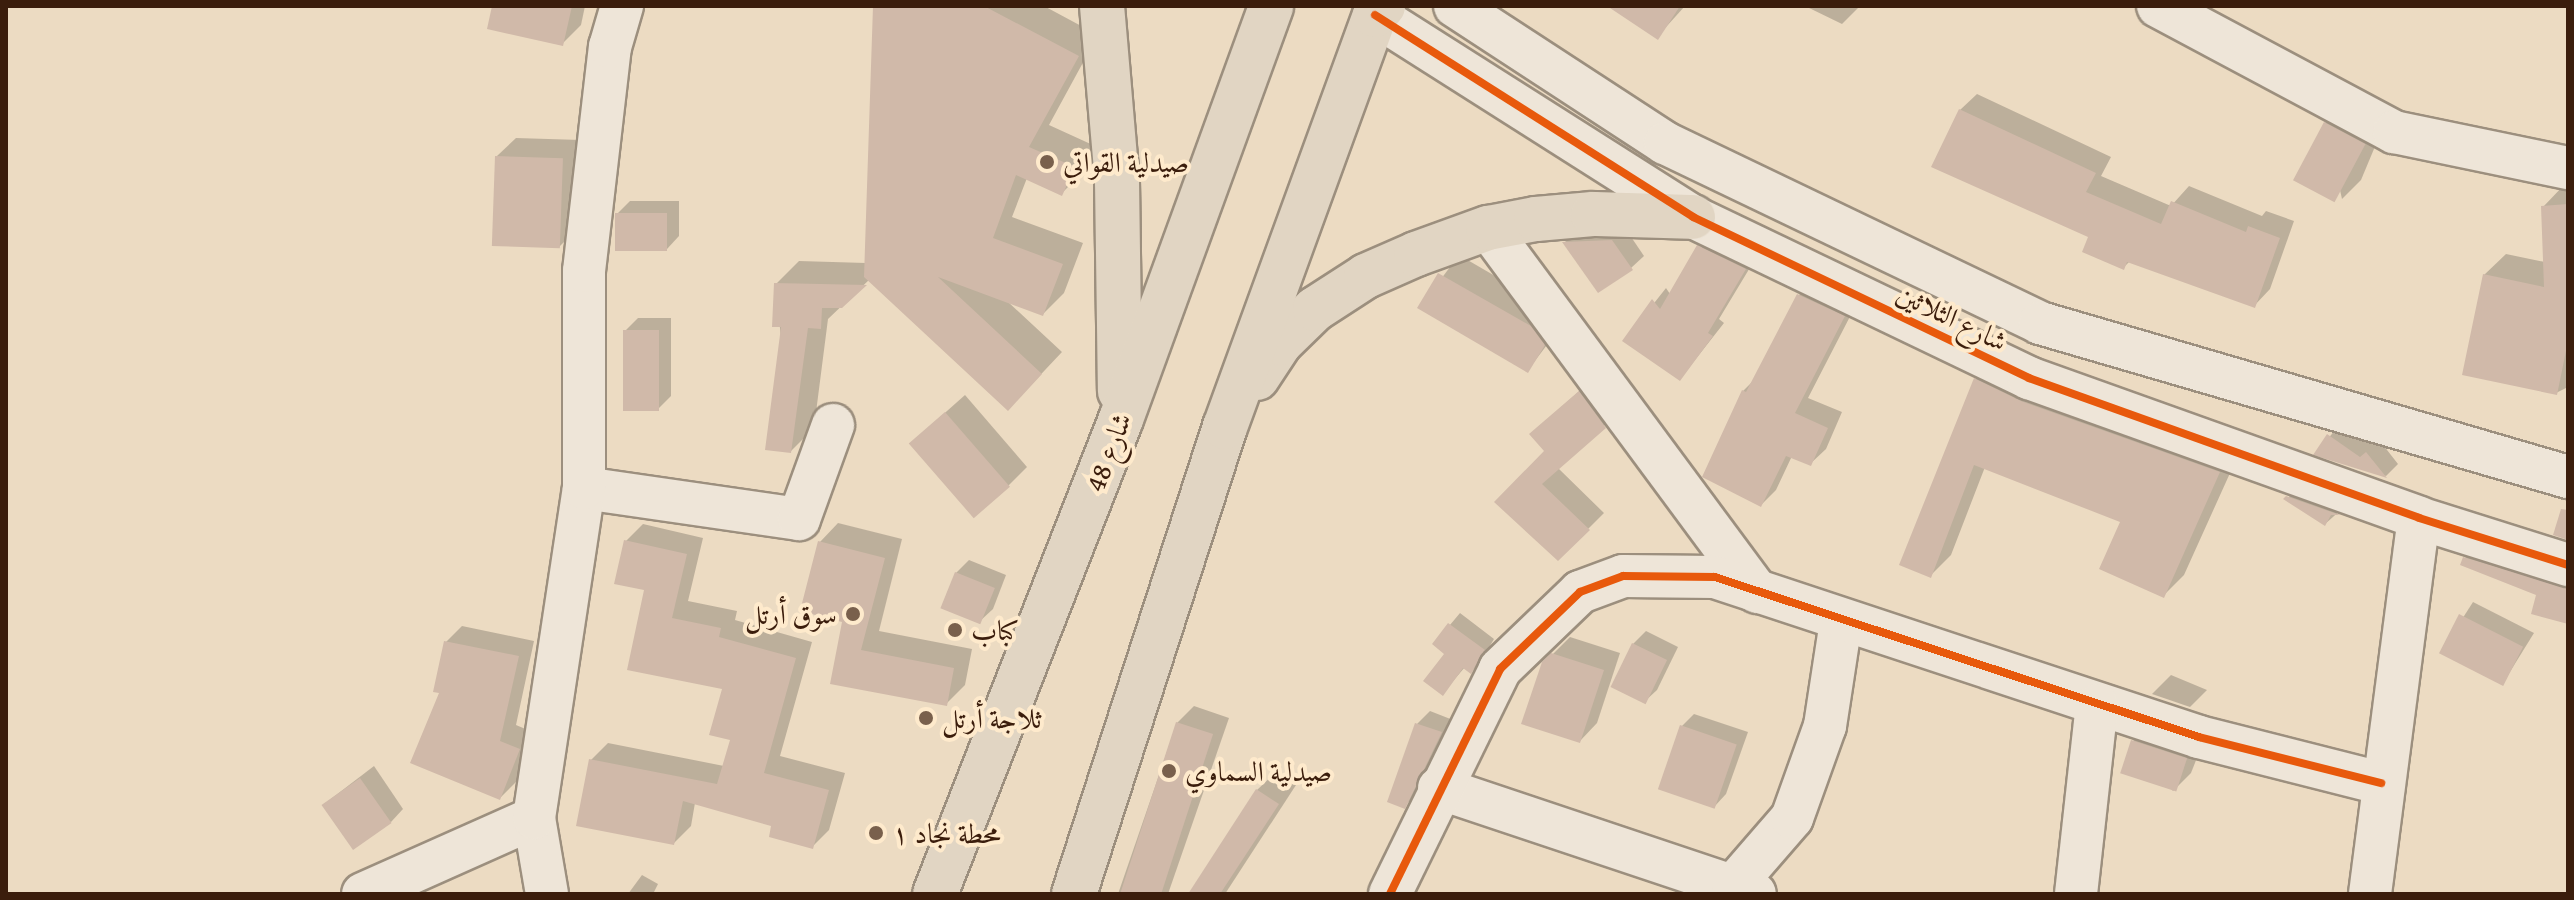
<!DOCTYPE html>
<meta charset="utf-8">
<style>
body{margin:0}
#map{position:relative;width:2574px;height:900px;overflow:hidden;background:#ecdbc2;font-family:"Gentium Book Plus",Amiri,serif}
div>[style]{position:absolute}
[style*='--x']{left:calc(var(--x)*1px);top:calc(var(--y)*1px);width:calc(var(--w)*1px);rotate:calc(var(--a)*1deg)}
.shadow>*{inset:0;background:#0003}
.building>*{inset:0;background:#d0b9a9;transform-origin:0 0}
.roads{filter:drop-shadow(2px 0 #9c8f7e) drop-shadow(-2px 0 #9c8f7e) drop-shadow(0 2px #9c8f7e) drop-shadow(0 -2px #9c8f7e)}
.minor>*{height:42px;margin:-21px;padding:0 21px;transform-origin:21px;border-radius:21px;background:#eee5d8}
.major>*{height:44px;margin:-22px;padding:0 22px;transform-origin:22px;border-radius:22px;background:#e1d5c3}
.cycleway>*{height:8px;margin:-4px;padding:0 4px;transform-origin:4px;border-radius:4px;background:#e8590c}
.dots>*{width:22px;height:22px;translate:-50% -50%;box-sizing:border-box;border:4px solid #feeacc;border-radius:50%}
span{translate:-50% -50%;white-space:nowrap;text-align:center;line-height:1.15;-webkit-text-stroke:8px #feeacc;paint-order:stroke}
.poi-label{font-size:28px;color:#3b1d0c}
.left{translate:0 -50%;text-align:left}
.right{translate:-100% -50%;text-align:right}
.street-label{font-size:28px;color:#3b1d0c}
.frame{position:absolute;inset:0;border:8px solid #3b1d0c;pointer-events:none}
</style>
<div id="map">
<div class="shadow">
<div style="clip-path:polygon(494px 6px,585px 6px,581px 25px,562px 44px)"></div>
<div style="clip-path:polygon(875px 6px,1044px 6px,1098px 35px,1049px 125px,1095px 146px,1083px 172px,1062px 193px,1027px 178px,1012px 217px,1083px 243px,1064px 293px,1043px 314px,1006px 300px,1062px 352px,1029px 387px,870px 279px,828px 319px,814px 428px,791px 451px,776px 284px,799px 261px,866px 263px)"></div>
<div style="clip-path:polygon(1610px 6px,1685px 6px,1657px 37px)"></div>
<div style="clip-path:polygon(1805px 6px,1860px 6px,1842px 24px)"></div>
<div style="clip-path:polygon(1977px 94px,2111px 157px,2101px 176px,2171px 206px,2189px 186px,2262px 216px,2266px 211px,2294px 221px,2270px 289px,2254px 306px,2130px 261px,2123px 268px,1960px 110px)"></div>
<div style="clip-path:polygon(2344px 104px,2384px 125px,2361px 180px,2342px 199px,2325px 123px)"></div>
<div style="clip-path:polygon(516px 138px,581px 140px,578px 228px,559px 247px,497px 156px)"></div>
<div style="clip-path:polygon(2564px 185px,2568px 185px,2568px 387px,2556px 393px,2484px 275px,2506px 254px,2545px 262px,2543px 207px)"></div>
<div style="clip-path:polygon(630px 201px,679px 201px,679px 236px,667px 249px,617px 214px)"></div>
<div style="clip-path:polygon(1625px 228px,1644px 256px,1631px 268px,1565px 242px,1577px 230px)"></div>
<div style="clip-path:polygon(1711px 234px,1757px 256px,1719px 319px,1724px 323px,1680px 379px,1625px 340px,1666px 288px,1670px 294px)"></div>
<div style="clip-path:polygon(1459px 255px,1550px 308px,1562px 325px,1528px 370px,1420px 307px)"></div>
<div style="clip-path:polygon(1814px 280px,1858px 301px,1808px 398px,1842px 412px,1826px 449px,1810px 464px,1792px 456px,1776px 490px,1761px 505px,1743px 391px,1755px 379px,1799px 295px)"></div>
<div style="clip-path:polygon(638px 318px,671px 318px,671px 396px,658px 409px,625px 331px)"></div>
<div style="clip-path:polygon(1997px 358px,2240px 451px,2184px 575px,2163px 596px,2123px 521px,1985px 467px,1951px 555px,1930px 576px,1976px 379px)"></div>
<div style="clip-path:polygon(1595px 377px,1620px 411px,1558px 468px,1604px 513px,1558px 559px,1497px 502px,1547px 451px,1548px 419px)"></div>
<div style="clip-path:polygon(965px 395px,1027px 467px,1008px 486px,911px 443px)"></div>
<div style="clip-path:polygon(2341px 423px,2374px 445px,2380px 441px,2398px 464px,2386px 476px,2316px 453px)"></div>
<div style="clip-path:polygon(2298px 487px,2350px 502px,2325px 524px,2287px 499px)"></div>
<div style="clip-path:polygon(838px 523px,902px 539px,879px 631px,972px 649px,965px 685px,946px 704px,832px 682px,844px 620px,820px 542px)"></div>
<div style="clip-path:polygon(643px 524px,703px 538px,688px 601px,737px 611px,735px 620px,812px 642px,780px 756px,845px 773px,829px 830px,812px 847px,774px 825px,695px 803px,691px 826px,674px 843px,591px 760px,608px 743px,724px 766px,732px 739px,725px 688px,646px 589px,626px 541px)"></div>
<div style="clip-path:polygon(2483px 540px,2568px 565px,2568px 622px,2539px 594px,2465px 558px)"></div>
<div style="clip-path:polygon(969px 560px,1006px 575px,993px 609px,980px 621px,956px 573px)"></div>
<div style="clip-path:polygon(2473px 602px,2534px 633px,2503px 683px,2441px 652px)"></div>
<div style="clip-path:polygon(1460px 613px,1494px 639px,1481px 661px,1471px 671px,1465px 667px,1443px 693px,1447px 653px,1434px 644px)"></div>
<div style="clip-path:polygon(462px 626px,534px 641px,516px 725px,535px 733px,516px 782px,500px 798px,442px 691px,446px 642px)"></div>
<div style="clip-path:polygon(1646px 631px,1678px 647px,1657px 690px,1644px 702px,1633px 644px)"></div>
<div style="clip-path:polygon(1570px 637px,1620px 653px,1597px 723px,1580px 741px,1544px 663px)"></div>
<div style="clip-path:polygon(2171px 675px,2207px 690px,2190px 707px,2152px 694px)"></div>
<div style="clip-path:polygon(1194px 706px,1229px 718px,1168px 894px,1118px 894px,1177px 723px)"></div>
<div style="clip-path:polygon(1430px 711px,1453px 720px,1417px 794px,1404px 806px,1417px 724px)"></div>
<div style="clip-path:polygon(1694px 714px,1748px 732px,1726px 794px,1714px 807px,1682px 726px)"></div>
<div style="clip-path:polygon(2152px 722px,2204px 740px,2191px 773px,2173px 791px,2133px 741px)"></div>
<div style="clip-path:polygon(374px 766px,403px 809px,391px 822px,323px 805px)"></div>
<div style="clip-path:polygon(1276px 772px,1296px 785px,1225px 894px,1190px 894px,1257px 790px)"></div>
<div style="clip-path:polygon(642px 875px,658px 884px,653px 894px,628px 894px)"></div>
</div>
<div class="building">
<div style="clip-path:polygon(492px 6px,572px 6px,563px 46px,487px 29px)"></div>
<div style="clip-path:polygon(873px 6px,984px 6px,1079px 56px,1029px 147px,1075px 167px,1062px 196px,1016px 175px,993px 238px,1063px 264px,1043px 316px,938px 277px,1042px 374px,1008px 411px,864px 277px)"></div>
<div style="clip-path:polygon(1607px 6px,1680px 6px,1658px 40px)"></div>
<div style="clip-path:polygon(1959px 109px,2096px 173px,2086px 192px,2161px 224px,2171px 201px,2246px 232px,2248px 226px,2280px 238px,2255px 308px,2127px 262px,2124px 270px,2082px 252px,2088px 237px,1931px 167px)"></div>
<div style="left:2324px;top:122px;width:47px;height:66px;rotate:28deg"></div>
<div style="left:495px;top:156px;width:68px;height:90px;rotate:2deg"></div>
<div style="clip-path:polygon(2568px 204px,2568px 341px,2557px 395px,2462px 375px,2483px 274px,2544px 287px,2541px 206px)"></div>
<div style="left:615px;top:213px;width:52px;height:38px"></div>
<div style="clip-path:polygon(1612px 240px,1633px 270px,1598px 293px,1562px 242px)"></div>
<div style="clip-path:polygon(1697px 245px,1746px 269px,1708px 333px,1713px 336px,1680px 381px,1622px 341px,1652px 299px,1660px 309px)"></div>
<div style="clip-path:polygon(1438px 273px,1531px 326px,1545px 345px,1528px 373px,1417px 308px)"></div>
<div style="clip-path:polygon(774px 283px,867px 285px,842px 308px,822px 308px,821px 329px,808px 328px,791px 453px,765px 450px,781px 327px,772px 327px)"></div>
<div style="clip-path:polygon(1797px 294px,1845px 316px,1795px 413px,1828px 428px,1811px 466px,1786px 456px,1761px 507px,1702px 477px,1742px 390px,1746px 392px)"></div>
<div style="left:623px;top:330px;width:36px;height:81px"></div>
<div style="clip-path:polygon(1974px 378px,2021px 401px,2220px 472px,2164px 598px,2099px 569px,2120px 522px,1974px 465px,1931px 578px,1899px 565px)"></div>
<div style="clip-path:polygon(1579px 391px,1606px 428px,1542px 484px,1590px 530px,1558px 561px,1494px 502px,1544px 451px,1529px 434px)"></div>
<div style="left:945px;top:412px;width:99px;height:48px;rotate:49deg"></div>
<div style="clip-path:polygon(2327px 434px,2360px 457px,2366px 452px,2387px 478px,2313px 455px)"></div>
<div style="clip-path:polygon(2286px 496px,2340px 515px,2331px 515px,2325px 526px,2283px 499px)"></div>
<div style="clip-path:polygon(2561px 509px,2568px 510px,2568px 540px,2553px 535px)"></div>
<div style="clip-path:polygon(624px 540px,687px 554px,672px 618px,721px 628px,719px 637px,796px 658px,764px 773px,829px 790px,813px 849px,769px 837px,771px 826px,683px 801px,674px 845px,576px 826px,589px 759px,717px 784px,730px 740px,709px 735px,722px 689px,627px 670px,644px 590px,614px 584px)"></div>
<div style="clip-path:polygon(818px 541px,885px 558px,861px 650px,954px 668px,947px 706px,830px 684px,842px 622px,800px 611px)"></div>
<div style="clip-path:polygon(2463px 557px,2568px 588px,2568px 624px,2531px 614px,2536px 595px,2460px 565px)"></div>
<div style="left:955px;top:572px;width:43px;height:39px;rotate:22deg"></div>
<div style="left:2459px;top:614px;width:72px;height:44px;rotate:27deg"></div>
<div style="clip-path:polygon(1448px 623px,1485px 650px,1471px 674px,1463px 668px,1443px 696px,1423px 681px,1444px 654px,1432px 644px)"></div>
<div style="clip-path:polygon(444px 641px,519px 656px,500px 741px,520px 749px,500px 800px,410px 763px,439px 693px,433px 692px)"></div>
<div style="left:1632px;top:643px;width:39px;height:49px;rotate:26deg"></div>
<div style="clip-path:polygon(1551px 653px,1604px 670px,1580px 743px,1521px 724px,1542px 662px)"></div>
<div style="left:1176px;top:722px;width:39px;height:182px;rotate:18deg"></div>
<div style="clip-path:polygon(1415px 723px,1442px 732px,1405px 809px,1387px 802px)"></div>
<div style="left:1680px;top:725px;width:60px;height:68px;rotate:19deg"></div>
<div style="left:2131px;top:740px;width:59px;height:35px;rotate:18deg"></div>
<div style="left:360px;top:778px;width:55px;height:47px;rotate:55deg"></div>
<div style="clip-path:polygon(1256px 789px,1279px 804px,1220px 894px,1188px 894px)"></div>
</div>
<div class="roads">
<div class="minor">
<div style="--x:1455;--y:6;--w:251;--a:33.1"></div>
<div style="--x:1665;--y:143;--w:416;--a:25.6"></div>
<div style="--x:2040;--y:323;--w:550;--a:16.26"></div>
<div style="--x:2158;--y:6;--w:268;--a:28.1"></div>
<div style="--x:2394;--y:132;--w:178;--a:11.7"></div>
<div style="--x:1375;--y:15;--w:377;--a:32.4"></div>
<div style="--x:1693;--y:217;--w:373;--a:25.6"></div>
<div style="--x:2029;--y:378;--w:414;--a:19.7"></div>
<div style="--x:2419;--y:518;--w:156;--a:17.5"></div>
<div style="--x:1488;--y:228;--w:453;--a:53.5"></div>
<div style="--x:584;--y:488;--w:217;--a:8.2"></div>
<div style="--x:799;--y:519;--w:100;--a:-70.1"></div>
<div style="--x:1439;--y:788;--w:333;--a:18.5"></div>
<div style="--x:1733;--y:886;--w:90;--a:-49.1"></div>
<div style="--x:1792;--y:818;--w:98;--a:-70.3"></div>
<div style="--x:1825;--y:726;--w:105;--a:-81.3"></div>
<div style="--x:363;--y:894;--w:187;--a:-24"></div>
<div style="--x:547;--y:894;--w:77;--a:-99.7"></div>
<div style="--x:534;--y:818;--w:334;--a:-81.4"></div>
<div style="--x:584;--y:488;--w:217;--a:-90"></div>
<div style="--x:584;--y:271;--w:226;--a:-83.4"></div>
<div style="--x:610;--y:47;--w:43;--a:-73.7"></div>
<div style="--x:1390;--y:894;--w:250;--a:-63.9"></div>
<div style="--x:1500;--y:669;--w:111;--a:-43.9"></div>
<div style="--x:1580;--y:592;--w:46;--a:-20.4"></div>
<div style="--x:1623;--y:576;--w:92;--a:0.6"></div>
<div style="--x:1715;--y:577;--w:510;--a:18.29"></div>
<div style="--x:2199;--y:737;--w:188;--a:14.2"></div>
<div style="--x:2076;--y:894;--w:190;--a:-83.7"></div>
<div style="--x:2370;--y:894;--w:379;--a:-82.6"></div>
</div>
<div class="major">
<div style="--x:1102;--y:6;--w:176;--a:85.1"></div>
<div style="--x:1117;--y:181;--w:210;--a:89.2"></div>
<div style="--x:1257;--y:378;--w:42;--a:-56.7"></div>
<div style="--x:1280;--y:343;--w:49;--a:-44.2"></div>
<div style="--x:1315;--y:309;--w:61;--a:-32.9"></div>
<div style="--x:1366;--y:276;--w:55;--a:-23.7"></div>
<div style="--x:1416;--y:254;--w:77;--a:-19.9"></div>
<div style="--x:1488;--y:228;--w:49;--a:-10.6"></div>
<div style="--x:1536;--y:219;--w:57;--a:-5"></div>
<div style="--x:1593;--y:214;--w:100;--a:1.7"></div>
<div style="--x:935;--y:894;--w:510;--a:-68.62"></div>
<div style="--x:1121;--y:419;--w:439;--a:-70"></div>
<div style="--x:1074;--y:894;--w:491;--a:-72.1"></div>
<div style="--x:1225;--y:427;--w:438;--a:-70"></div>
<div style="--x:1375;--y:15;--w:12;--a:-48"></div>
</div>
</div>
<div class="cycleway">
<div style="--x:1375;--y:15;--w:377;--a:32.4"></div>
<div style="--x:1693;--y:217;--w:373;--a:25.6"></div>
<div style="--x:2029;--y:378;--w:414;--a:19.7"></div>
<div style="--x:2419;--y:518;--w:156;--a:17.5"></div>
<div style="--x:1390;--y:894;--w:250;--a:-63.9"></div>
<div style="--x:1500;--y:669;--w:111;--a:-43.9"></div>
<div style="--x:1580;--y:592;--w:46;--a:-20.4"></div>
<div style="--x:1623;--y:576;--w:92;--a:0.6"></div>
<div style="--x:1715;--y:577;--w:510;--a:18.29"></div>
<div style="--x:2199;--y:737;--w:188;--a:14.2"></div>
</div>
<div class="dots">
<div style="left:1047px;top:162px;background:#79604c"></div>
<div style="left:853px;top:614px;background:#79604c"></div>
<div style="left:955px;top:630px;background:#79604c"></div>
<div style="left:926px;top:718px;background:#79604c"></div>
<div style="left:1169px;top:771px;background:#79604c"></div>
<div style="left:876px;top:833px;background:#79604c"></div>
</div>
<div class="poi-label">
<span class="left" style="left:1063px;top:162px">صيدلية القواتي</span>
<span class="right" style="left:837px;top:614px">سوق أرتل</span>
<span class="left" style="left:971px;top:630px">كباب</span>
<span class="left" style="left:942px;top:718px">ثلاجة أرتل</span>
<span class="left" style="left:1185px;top:771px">صيدلية السماوي</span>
<span class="left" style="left:892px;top:833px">محطة نجاد ١</span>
</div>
<div class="street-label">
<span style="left:1952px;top:317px;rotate:26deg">شارع الثلاثين</span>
<span style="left:1108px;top:452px;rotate:-69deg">شارع 48</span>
</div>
<div class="frame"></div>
</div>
